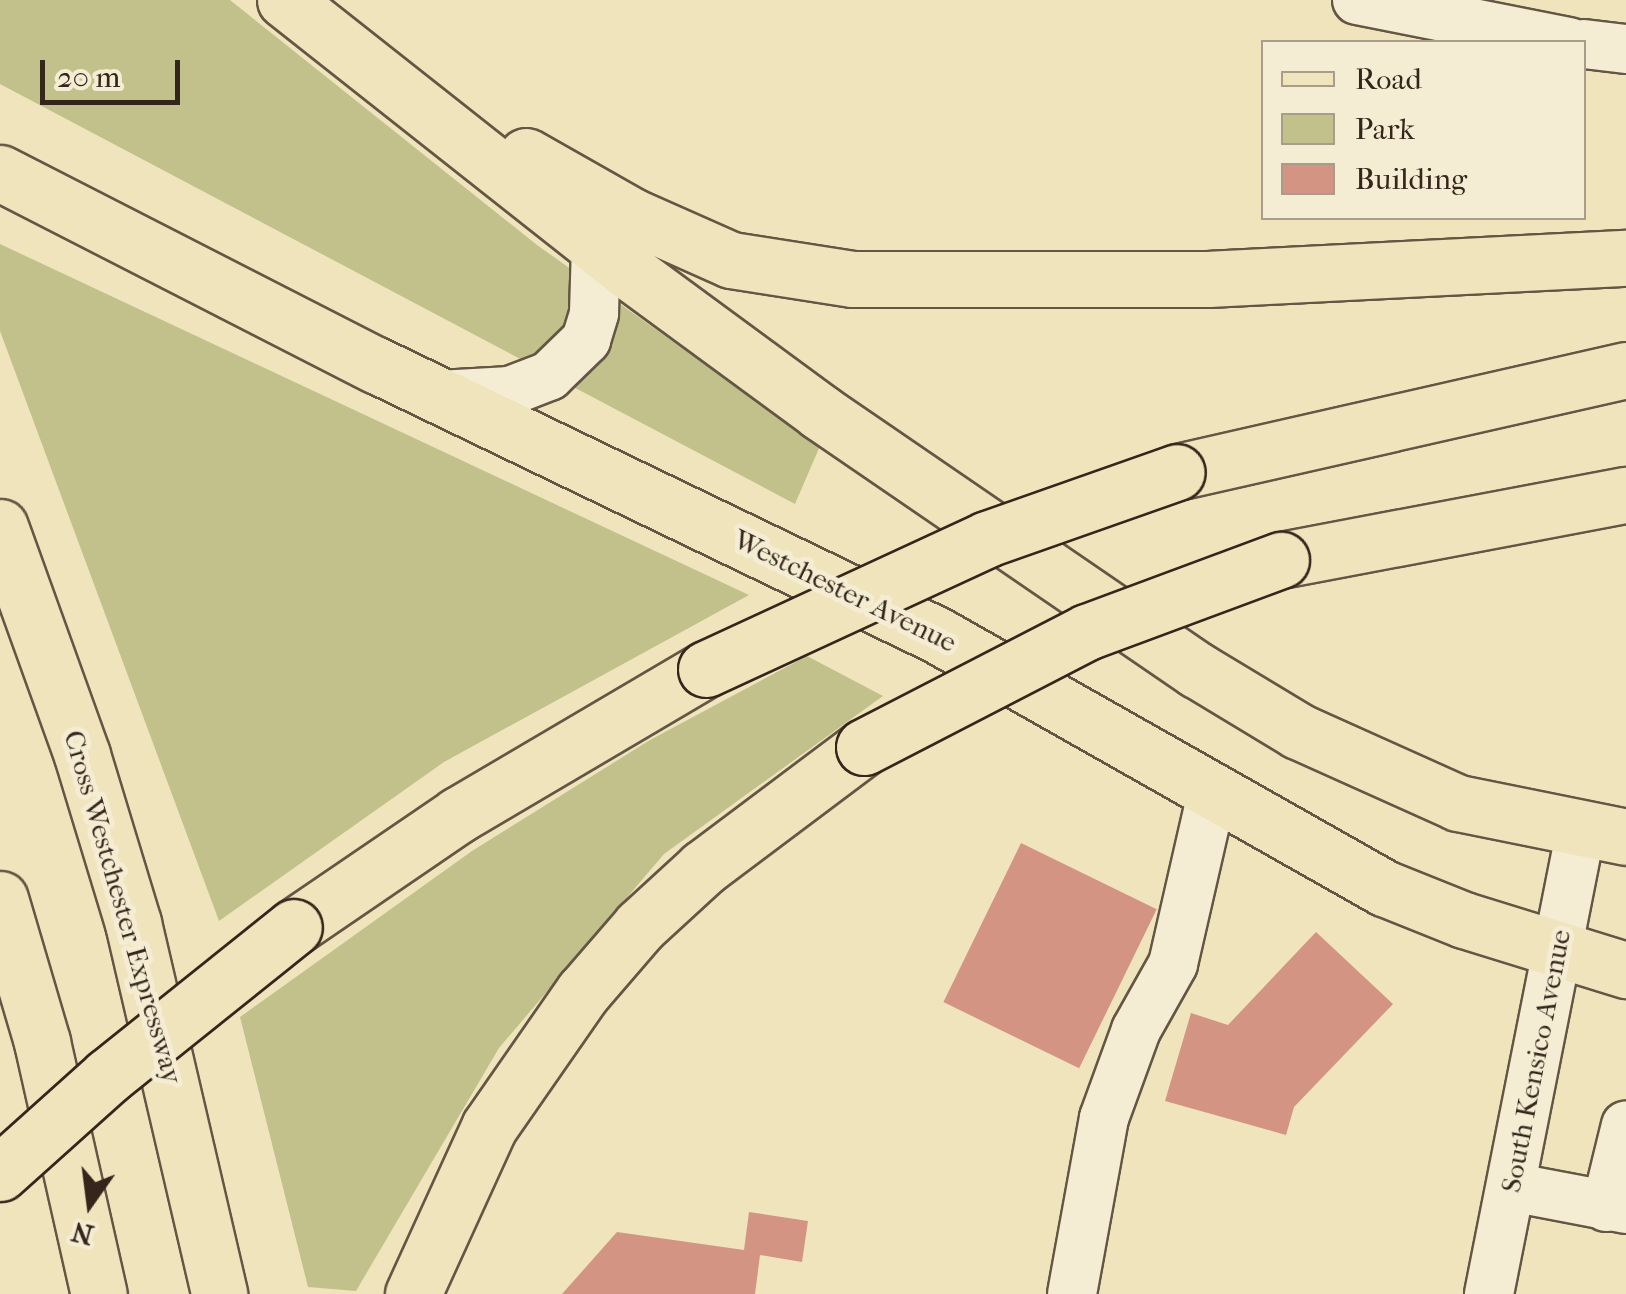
<!DOCTYPE html>
<style>
body{margin:0}
#map{position:relative;width:1626px;height:1294px;overflow:hidden;background:#f0e4bc;font-family:"IM FELL French Canon",serif}
div>[style]{position:absolute}
[style*='--x']{left:calc(var(--x)*1px);top:calc(var(--y)*1px);width:calc(var(--w)*1px);rotate:calc(var(--a)*1deg)}
.green>*{inset:0;background:#c2c18b}
.building>*{inset:0;background:#d39484;transform-origin:0 0}
.roads{filter:drop-shadow(2px 0 #645644) drop-shadow(-2px 0 #645644) drop-shadow(0 2px #645644) drop-shadow(0 -2px #645644)}
.minor>*{height:48px;margin:-24px;padding:0 24px;transform-origin:24px;border-radius:24px;background:#f5edd3}
.major>*{height:55px;margin:-27.5px;padding:0 27.5px;transform-origin:27.5px;border-radius:27.5px;background:#f0e4bc}
.highway>*{height:55px;margin:-27.5px;padding:0 27.5px;transform-origin:27.5px;border-radius:27.5px;background:#f0e4bc}
.bridges{filter:drop-shadow(2px 0 #35261c) drop-shadow(-2px 0 #35261c) drop-shadow(0 2px #35261c) drop-shadow(0 -2px #35261c)}
.highway-bridge>*{height:55px;margin:-27.5px;padding:0 27.5px;transform-origin:27.5px;border-radius:27.5px;background:#f0e4bc}
span{translate:-50% -50%;white-space:nowrap;text-align:center;line-height:1.15;-webkit-text-stroke:10px #f5edd3;paint-order:stroke}
.street-label{font-size:28px;color:#35261c}
.legend{position:absolute;left:1261px;top:40px;width:325px;height:180px;box-sizing:border-box;background:#f5edd3;border:2px solid #a89d8a;margin:0;padding:12px 18px;list-style:none;font-size:30px;color:#35261c}
.legend li{display:flex;align-items:center;gap:20px;height:50px}
.legend b{width:50px;border:2px solid #a89d8a}
.north{position:absolute;left:40px;top:1154px;width:100px;height:100px;-webkit-text-stroke:8px #f5edd3;paint-order:stroke;rotate:194deg;font-size:28px;font-weight:700;line-height:40px;text-align:center;color:#35261c}
.north::after{content:'';display:block;margin:auto;width:35px;height:45px;background:#35261c;clip-path:polygon(50% 0,100% 100%,50% 72%,0 100%)}
.scale{position:absolute;left:40px;top:60px;width:140px;height:45px;box-sizing:border-box;border:5px solid #35261c;border-top:0;padding-left:12px;font-size:30px;line-height:35px;white-space:nowrap;color:#35261c;-webkit-text-stroke:8px #f5edd3;paint-order:stroke}
</style>
<div id="map">
<div class="green">
<div style="clip-path:polygon(0 0,230px 0,537px 245px,820px 446px,795px 504px,0 84px)"></div>
<div style="clip-path:polygon(0 244px,749px 595px,444px 762px,219px 921px,0 331px)"></div>
<div style="clip-path:polygon(807px 656px,883px 696px,664px 854px,499px 1048px,356px 1291px,308px 1287px,240px 1017px,472px 851px,650px 740px)"></div>
</div>
<div class="building">
<div style="left:1021px;top:843px;width:151px;height:177px;rotate:26deg"></div>
<div style="clip-path:polygon(1316px 932px,1393px 1004px,1294px 1107px,1286px 1135px,1165px 1101px,1191px 1013px,1228px 1025px)"></div>
<div style="clip-path:polygon(749px 1212px,808px 1221px,802px 1262px,760px 1255px,755px 1294px,562px 1294px,617px 1232px,744px 1250px)"></div>
</div>
<div class="roads">
<div class="minor">
<div style="--x:1357;--y:0;--w:216;--a:11.2"></div>
<div style="--x:1584;--y:44;--w:42;--a:6.8"></div>
<div style="--x:439;--y:395;--w:71;--a:-3.2"></div>
<div style="--x:510;--y:391;--w:42;--a:-21"></div>
<div style="--x:549;--y:376;--w:52;--a:-44.2"></div>
<div style="--x:586;--y:340;--w:28;--a:-73"></div>
<div style="--x:594;--y:313;--w:67;--a:-88.3"></div>
<div style="--x:1511;--y:1187;--w:117;--a:10.8"></div>
<div style="--x:1606;--y:1207;--w:84;--a:-76.3"></div>
<div style="--x:1072;--y:1294;--w:179;--a:-79.7"></div>
<div style="--x:1104;--y:1118;--w:94;--a:-70"></div>
<div style="--x:1136;--y:1030;--w:76;--a:-60.7"></div>
<div style="--x:1173;--y:964;--w:174;--a:-77.1"></div>
<div style="--x:1489;--y:1294;--w:475;--a:-78.8"></div>
</div>
<div class="major">
<div style="--x:285;--y:0;--w:436;--a:38.3"></div>
<div style="--x:627;--y:270;--w:240;--a:36.3"></div>
<div style="--x:820;--y:412;--w:457;--a:34.4"></div>
<div style="--x:1197;--y:670;--w:118;--a:31.1"></div>
<div style="--x:1298;--y:731;--w:175;--a:24.2"></div>
<div style="--x:1458;--y:803;--w:171;--a:11.4"></div>
<div style="--x:526;--y:156;--w:122;--a:29.5"></div>
<div style="--x:632;--y:216;--w:108;--a:24"></div>
<div style="--x:731;--y:260;--w:123;--a:8.9"></div>
<div style="--x:853;--y:279;--w:354;--a:0"></div>
<div style="--x:1207;--y:279;--w:420;--a:-2.9"></div>
<div style="--x:0;--y:173;--w:422;--a:27.1"></div>
<div style="--x:376;--y:365;--w:623;--a:25.7"></div>
<div style="--x:937;--y:635;--w:514;--a:29.51"></div>
<div style="--x:1384;--y:888;--w:86;--a:21.8"></div>
<div style="--x:1464;--y:920;--w:170;--a:17.2"></div>
</div>
<div class="highway">
<div style="--x:1177;--y:472;--w:460;--a:-12.8"></div>
<div style="--x:0;--y:527;--w:242;--a:70.2"></div>
<div style="--x:82;--y:755;--w:176;--a:73.1"></div>
<div style="--x:133;--y:923;--w:381;--a:76.9"></div>
<div style="--x:1281;--y:560;--w:351;--a:-10.7"></div>
<div style="--x:0;--y:899;--w:149;--a:73.6"></div>
<div style="--x:42;--y:1042;--w:258;--a:77.3"></div>
<div style="--x:294;--y:927;--w:199;--a:-34.3"></div>
<div style="--x:458;--y:815;--w:288;--a:-30.5"></div>
<div style="--x:413;--y:1294;--w:183;--a:-65.5"></div>
<div style="--x:489;--y:1127;--w:165;--a:-55.2"></div>
<div style="--x:583;--y:992;--w:87;--a:-49.2"></div>
<div style="--x:640;--y:926;--w:86;--a:-42.6"></div>
<div style="--x:703;--y:868;--w:201;--a:-36.9"></div>
</div>
</div>
<div class="bridges">
<div class="highway-bridge">
<div style="--x:706;--y:669;--w:310;--a:-24.8"></div>
<div style="--x:987;--y:539;--w:201;--a:-19.4"></div>
<div style="--x:864;--y:747;--w:251;--a:-27.3"></div>
<div style="--x:1087;--y:632;--w:207;--a:-20.4"></div>
<div style="--x:0;--y:1173;--w:145;--a:-41.9"></div>
<div style="--x:108;--y:1076;--w:238;--a:-38.7"></div>
</div>
</div>
<div class="street-label">
<span style="left:845px;top:591px;rotate:26deg">Westchester Avenue</span>
<span style="left:123px;top:907px;rotate:74deg">Cross Westchester Expressway</span>
<span style="left:1536px;top:1061px;rotate:-79deg">South Kensico Avenue</span>
</div>
<ul class="legend">
<li><b style="height:12px;background:#f0e4bc"></b>Road</li>
<li><b style="height:28px;background:#c2c18b"></b>Park</li>
<li><b style="height:28px;background:#d39484"></b>Building</li>
</ul>
<div class="north">N</div>
<div class="scale">20 m</div>
</div>
